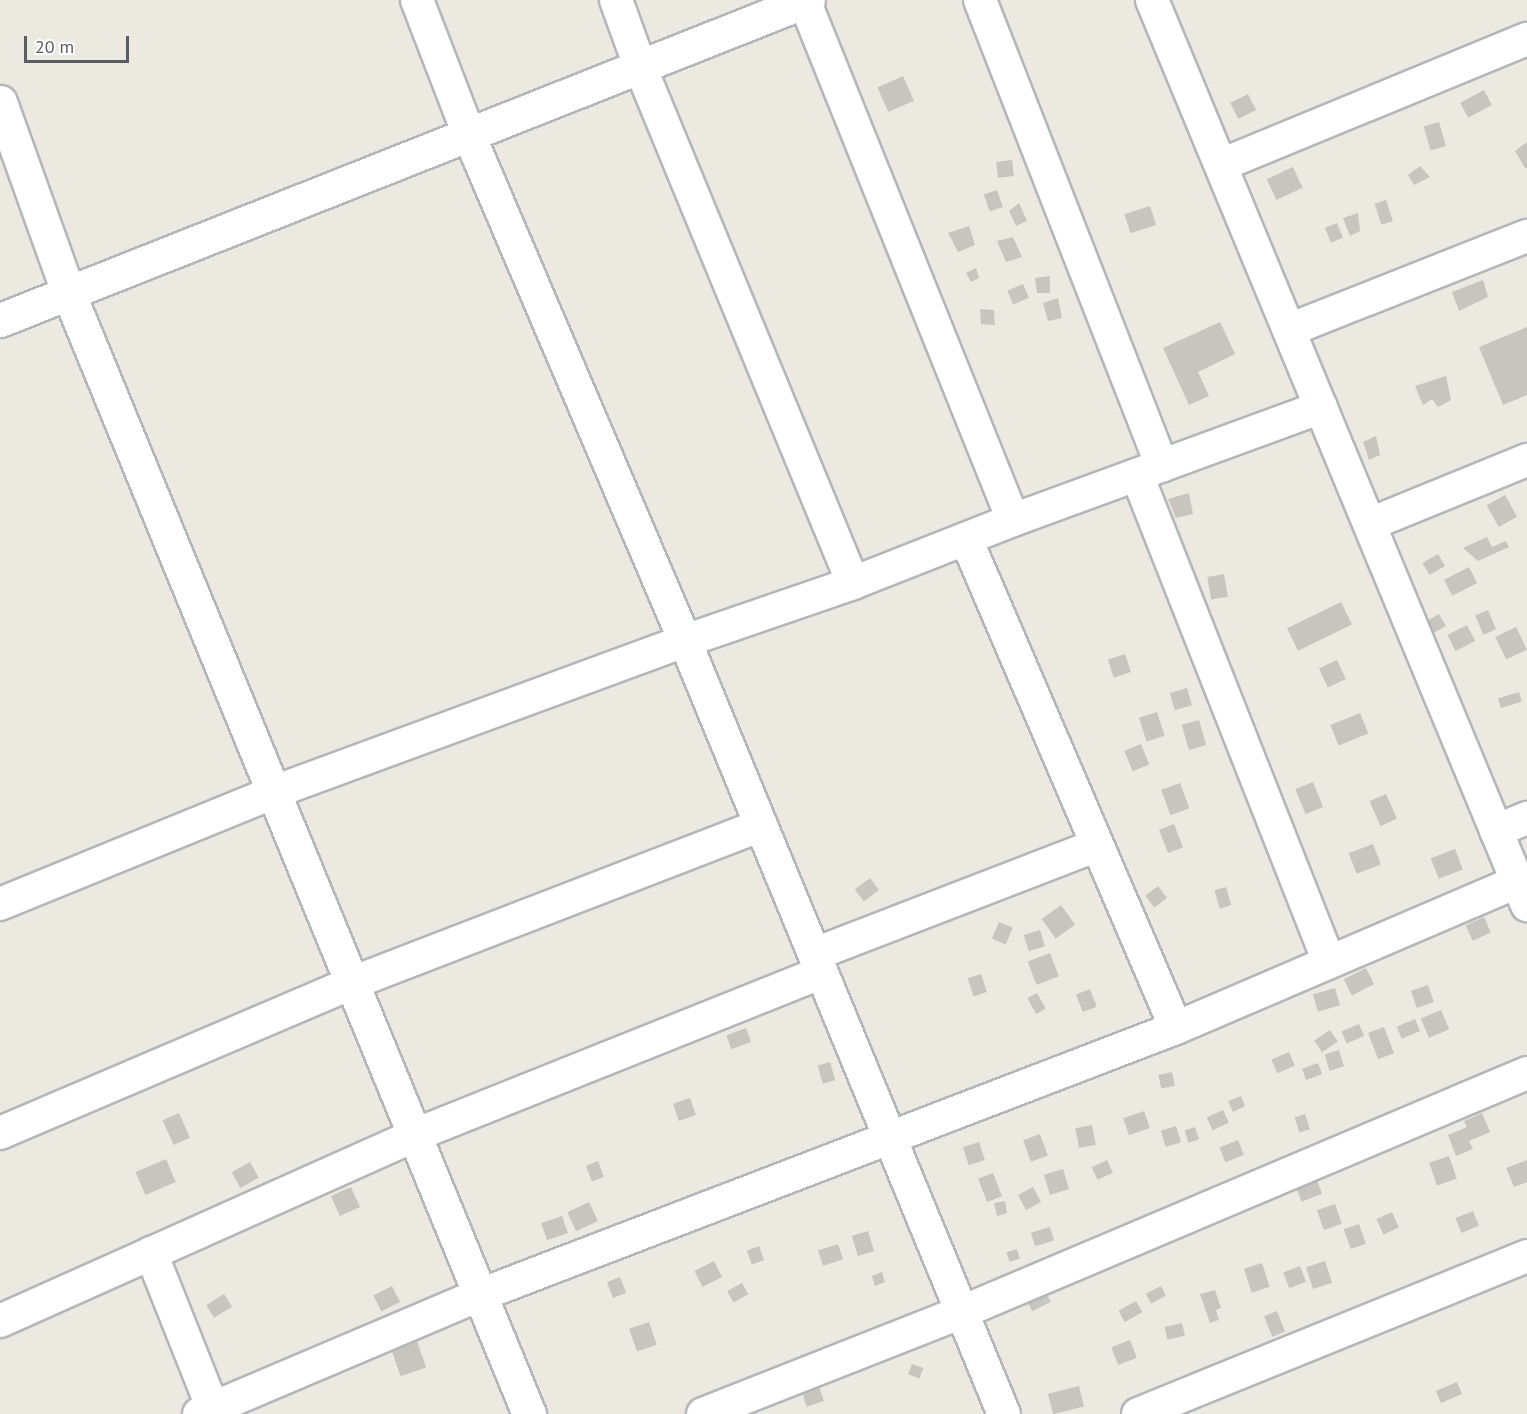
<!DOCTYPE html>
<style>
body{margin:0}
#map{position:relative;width:1527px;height:1414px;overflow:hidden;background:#ece9e0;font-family:"PT Sans",sans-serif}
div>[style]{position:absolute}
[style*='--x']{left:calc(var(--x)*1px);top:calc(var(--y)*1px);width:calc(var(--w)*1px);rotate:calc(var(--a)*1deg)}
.building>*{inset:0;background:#c8c5bf;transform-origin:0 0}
.roads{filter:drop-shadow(2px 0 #b3b6bb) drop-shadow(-2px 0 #b3b6bb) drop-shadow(0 2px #b3b6bb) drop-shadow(0 -2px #b3b6bb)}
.minor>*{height:32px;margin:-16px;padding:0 16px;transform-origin:16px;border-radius:16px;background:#fff}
.tertiary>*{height:33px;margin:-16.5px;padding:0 16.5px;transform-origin:16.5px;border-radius:16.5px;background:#fff}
span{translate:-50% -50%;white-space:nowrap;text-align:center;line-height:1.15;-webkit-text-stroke:4.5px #fff;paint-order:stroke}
.scale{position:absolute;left:24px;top:36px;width:105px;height:27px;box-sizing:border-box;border:3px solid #595c61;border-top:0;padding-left:8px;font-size:18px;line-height:21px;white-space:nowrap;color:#595c61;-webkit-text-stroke:4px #fff;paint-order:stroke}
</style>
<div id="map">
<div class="building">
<div style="left:903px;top:76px;width:27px;height:28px;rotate:66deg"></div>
<div style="left:1484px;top:90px;width:17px;height:27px;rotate:62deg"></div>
<div style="left:1248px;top:94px;width:18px;height:20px;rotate:63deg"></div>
<div style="left:1439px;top:122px;width:25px;height:16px;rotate:74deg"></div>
<div style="clip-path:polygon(1527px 142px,1527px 168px,1525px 168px,1515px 151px)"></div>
<div style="left:1012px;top:160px;width:16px;height:16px;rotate:83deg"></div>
<div style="clip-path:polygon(1420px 166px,1430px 177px,1414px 185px,1408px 175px)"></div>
<div style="left:1293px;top:167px;width:23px;height:29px;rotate:65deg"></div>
<div style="left:997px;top:190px;width:18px;height:14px;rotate:71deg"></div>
<div style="left:1386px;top:200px;width:22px;height:12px;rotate:72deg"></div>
<div style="clip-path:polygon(1019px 203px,1027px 221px,1016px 226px,1009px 211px)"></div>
<div style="left:1150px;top:206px;width:20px;height:27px;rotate:72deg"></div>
<div style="clip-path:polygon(1358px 213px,1360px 231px,1350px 236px,1343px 218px)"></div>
<div style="left:1337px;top:223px;width:16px;height:13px;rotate:68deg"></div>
<div style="clip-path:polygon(969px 226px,975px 245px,958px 252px,948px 233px)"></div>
<div style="clip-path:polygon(1013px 237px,1022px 257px,1006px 262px,997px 241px)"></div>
<div style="clip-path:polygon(976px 268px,979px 278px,971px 282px,966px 273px)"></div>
<div style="clip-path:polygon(1050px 276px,1050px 293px,1037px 293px,1035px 278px)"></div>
<div style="clip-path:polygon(1483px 280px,1488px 297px,1459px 311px,1452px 292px)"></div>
<div style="left:1023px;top:284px;width:15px;height:17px;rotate:67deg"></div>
<div style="clip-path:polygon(1058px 298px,1062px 318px,1048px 321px,1043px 303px)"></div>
<div style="clip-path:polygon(980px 309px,994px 310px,995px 325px,981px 324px)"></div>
<div style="clip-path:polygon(1220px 322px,1235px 354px,1198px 372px,1209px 396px,1189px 405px,1163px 348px)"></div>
<div style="clip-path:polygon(1527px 327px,1527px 395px,1503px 405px,1479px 347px)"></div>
<div style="clip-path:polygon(1446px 376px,1451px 400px,1438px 407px,1432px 399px,1423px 405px,1415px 386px)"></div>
<div style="clip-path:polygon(1376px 436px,1380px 455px,1369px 460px,1363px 442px)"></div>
<div style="clip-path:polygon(1189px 493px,1193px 514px,1176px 518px,1168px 499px)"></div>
<div style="left:1505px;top:495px;width:25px;height:21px;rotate:61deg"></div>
<div style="clip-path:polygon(1487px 537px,1492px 547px,1506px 541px,1509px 547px,1478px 561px,1463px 548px)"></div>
<div style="left:1438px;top:554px;width:14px;height:18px;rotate:60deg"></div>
<div style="left:1469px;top:567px;width:18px;height:28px;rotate:63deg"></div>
<div style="left:1224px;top:574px;width:23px;height:17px;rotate:80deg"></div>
<div style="left:1341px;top:602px;width:25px;height:60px;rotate:64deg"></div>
<div style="left:1488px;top:610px;width:21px;height:14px;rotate:67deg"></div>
<div style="left:1439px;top:614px;width:14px;height:15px;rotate:60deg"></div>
<div style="left:1467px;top:625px;width:18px;height:22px;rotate:63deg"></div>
<div style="left:1516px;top:627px;width:25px;height:23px;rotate:64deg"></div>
<div style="left:1125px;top:654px;width:19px;height:18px;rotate:72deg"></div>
<div style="left:1337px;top:660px;width:21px;height:20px;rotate:65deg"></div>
<div style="left:1187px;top:688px;width:18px;height:18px;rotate:74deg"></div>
<div style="left:1519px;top:692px;width:10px;height:22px;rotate:73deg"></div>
<div style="left:1157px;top:712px;width:25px;height:19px;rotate:72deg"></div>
<div style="left:1360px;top:713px;width:22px;height:32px;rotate:68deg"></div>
<div style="left:1199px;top:720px;width:26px;height:18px;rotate:74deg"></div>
<div style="left:1141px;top:744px;width:22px;height:18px;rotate:68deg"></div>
<div style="left:1313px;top:782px;width:27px;height:19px;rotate:68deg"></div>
<div style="left:1180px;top:783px;width:27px;height:20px;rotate:70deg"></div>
<div style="left:1386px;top:794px;width:27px;height:18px;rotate:66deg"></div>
<div style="left:1174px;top:824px;width:25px;height:16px;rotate:69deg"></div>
<div style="left:1373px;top:844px;width:22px;height:26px;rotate:69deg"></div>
<div style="left:1455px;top:849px;width:22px;height:26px;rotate:69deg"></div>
<div style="left:870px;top:878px;width:15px;height:19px;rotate:53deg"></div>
<div style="left:1158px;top:886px;width:15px;height:16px;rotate:53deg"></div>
<div style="left:1226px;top:887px;width:19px;height:12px;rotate:74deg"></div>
<div style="left:1061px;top:905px;width:24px;height:24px;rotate:54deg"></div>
<div style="left:1484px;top:917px;width:17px;height:20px;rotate:66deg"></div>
<div style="left:999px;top:922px;width:15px;height:18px;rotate:23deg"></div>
<div style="left:1040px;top:930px;width:17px;height:17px;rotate:73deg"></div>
<div style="left:1050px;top:953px;width:25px;height:24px;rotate:69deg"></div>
<div style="left:1366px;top:968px;width:18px;height:25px;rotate:63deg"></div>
<div style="left:981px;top:974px;width:19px;height:14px;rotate:72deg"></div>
<div style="left:1428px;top:985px;width:18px;height:18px;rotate:71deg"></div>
<div style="left:1335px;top:988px;width:18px;height:23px;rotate:74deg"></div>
<div style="left:1090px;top:989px;width:19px;height:15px;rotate:69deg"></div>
<div style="left:1037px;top:993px;width:18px;height:11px;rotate:61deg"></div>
<div style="left:1441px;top:1010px;width:21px;height:22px;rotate:67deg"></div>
<div style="left:1415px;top:1019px;width:13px;height:20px;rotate:67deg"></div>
<div style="left:1359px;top:1024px;width:13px;height:19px;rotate:67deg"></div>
<div style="left:1384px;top:1027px;width:28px;height:17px;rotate:69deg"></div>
<div style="left:746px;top:1028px;width:15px;height:21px;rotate:70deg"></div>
<div style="left:1330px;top:1030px;width:14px;height:19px;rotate:56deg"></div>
<div style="left:1339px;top:1050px;width:17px;height:15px;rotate:73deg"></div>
<div style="left:1289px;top:1052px;width:15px;height:19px;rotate:67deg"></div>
<div style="left:830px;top:1062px;width:19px;height:13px;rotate:74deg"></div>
<div style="left:1318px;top:1063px;width:12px;height:17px;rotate:70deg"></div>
<div style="left:1172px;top:1072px;width:14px;height:14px;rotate:78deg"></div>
<div style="clip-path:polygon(1241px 1096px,1245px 1106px,1233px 1112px,1228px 1101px)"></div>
<div style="left:690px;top:1098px;width:18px;height:18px;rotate:71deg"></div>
<div style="left:1223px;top:1110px;width:14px;height:18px;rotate:65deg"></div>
<div style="left:1144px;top:1111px;width:18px;height:22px;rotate:71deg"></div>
<div style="left:179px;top:1113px;width:27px;height:18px;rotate:66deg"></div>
<div style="clip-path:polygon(1482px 1113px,1490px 1132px,1469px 1141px,1473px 1149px,1456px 1156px,1448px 1135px,1467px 1127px,1464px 1121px)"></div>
<div style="left:1305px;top:1114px;width:16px;height:11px;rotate:72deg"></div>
<div style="left:1092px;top:1125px;width:20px;height:17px;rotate:79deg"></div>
<div style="left:1176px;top:1126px;width:17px;height:16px;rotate:73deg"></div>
<div style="left:1195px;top:1127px;width:13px;height:11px;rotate:72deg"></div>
<div style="left:1040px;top:1134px;width:23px;height:18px;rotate:70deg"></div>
<div style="left:1238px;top:1140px;width:16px;height:20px;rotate:68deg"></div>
<div style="left:979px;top:1142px;width:19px;height:17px;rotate:72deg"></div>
<div style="left:1449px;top:1156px;width:24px;height:21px;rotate:71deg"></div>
<div style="left:166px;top:1159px;width:25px;height:33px;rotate:67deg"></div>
<div style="left:1107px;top:1160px;width:14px;height:17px;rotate:65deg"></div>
<div style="clip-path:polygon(1527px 1160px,1527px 1182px,1514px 1187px,1506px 1168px)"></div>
<div style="left:598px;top:1161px;width:17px;height:13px;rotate:69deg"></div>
<div style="left:250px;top:1162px;width:18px;height:21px;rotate:61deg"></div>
<div style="left:1063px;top:1169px;width:21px;height:20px;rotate:73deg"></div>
<div style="left:993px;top:1173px;width:25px;height:16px;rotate:69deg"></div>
<div style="left:1316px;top:1178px;width:17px;height:22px;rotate:69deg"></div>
<div style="left:351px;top:1187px;width:22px;height:22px;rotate:66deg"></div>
<div style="left:1033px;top:1187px;width:17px;height:17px;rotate:62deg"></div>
<div style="clip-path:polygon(1005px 1201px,1007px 1213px,997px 1216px,994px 1203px)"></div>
<div style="left:589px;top:1202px;width:21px;height:24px;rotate:65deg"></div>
<div style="left:1335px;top:1204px;width:21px;height:19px;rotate:71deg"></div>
<div style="left:1473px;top:1211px;width:16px;height:19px;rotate:68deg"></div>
<div style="left:1392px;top:1212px;width:17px;height:17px;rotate:66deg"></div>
<div style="left:562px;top:1216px;width:18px;height:22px;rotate:71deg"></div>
<div style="left:1359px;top:1224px;width:21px;height:16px;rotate:71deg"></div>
<div style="left:1050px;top:1227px;width:14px;height:20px;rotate:73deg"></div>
<div style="left:868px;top:1231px;width:21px;height:17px;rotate:73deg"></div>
<div style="left:838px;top:1244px;width:16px;height:21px;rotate:72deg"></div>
<div style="left:759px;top:1246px;width:15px;height:13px;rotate:70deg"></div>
<div style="left:1017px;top:1249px;width:10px;height:11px;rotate:73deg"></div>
<div style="left:714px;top:1261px;width:18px;height:22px;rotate:63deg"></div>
<div style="left:1325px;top:1261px;width:23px;height:20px;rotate:72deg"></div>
<div style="left:1262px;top:1263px;width:25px;height:19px;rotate:72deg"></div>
<div style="left:1300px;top:1266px;width:17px;height:18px;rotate:69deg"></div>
<div style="clip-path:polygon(882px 1272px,885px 1282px,875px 1286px,872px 1276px)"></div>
<div style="left:620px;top:1277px;width:17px;height:14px;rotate:69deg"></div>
<div style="left:742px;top:1283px;width:13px;height:17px;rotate:61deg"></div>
<div style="left:392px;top:1286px;width:18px;height:21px;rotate:63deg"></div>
<div style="left:1161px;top:1286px;width:11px;height:17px;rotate:63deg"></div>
<div style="clip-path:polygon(1215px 1290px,1221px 1308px,1216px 1310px,1219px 1320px,1210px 1323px,1200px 1294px)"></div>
<div style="left:1046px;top:1292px;width:11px;height:21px;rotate:63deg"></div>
<div style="left:224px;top:1294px;width:15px;height:21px;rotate:58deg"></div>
<div style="left:1136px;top:1301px;width:13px;height:20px;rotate:61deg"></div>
<div style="left:1277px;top:1311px;width:22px;height:14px;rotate:68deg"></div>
<div style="left:649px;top:1322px;width:24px;height:21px;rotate:71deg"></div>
<div style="left:1182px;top:1323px;width:13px;height:18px;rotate:77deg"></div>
<div style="left:1130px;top:1340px;width:19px;height:20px;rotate:69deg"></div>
<div style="left:417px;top:1341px;width:28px;height:27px;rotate:71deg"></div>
<div style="left:912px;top:1364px;width:12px;height:11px;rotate:20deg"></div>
<div style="left:1457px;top:1382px;width:13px;height:23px;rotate:67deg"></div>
<div style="left:818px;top:1383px;width:19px;height:18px;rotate:72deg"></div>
<div style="left:1079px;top:1386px;width:21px;height:32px;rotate:76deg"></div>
</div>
<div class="roads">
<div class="minor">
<div style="--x:417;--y:0;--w:145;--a:68.9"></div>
<div style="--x:469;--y:135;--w:550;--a:66.88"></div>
<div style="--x:685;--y:641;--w:836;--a:67.58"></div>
<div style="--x:616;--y:0;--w:73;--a:70.1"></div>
<div style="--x:641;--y:69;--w:556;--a:67.59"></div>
<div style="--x:804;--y:0;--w:560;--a:68.1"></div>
<div style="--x:980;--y:0;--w:500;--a:68.67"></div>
<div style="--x:1152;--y:0;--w:980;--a:67.49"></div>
<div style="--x:1221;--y:165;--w:331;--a:-22.4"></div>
<div style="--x:1289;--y:330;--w:256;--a:-21.6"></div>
<div style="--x:1137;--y:475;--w:523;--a:68.48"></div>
<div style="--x:1370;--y:524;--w:170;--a:-22.2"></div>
<div style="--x:966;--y:539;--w:532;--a:66.76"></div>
<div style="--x:1496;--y:831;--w:34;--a:-23"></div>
<div style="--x:0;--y:904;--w:296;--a:-22.2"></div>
<div style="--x:274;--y:792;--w:438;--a:-20.2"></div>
<div style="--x:685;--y:641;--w:178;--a:-19"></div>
<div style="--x:853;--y:583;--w:172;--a:-21.5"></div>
<div style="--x:1013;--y:520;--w:328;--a:-20.1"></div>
<div style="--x:815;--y:954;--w:302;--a:-21.1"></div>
<div style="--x:0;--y:1133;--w:383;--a:-23.1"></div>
<div style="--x:352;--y:983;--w:438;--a:-21.1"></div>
<div style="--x:151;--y:1253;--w:173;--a:68.3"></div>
<div style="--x:0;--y:1321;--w:455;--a:-24.1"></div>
<div style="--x:415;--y:1135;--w:436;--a:-21.8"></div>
<div style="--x:199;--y:1414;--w:305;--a:-23"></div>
<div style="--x:480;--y:1295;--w:745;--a:-20.99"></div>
<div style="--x:1176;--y:1028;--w:371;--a:-23.2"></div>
<div style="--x:703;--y:1414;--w:278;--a:-21.5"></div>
<div style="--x:962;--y:1312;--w:613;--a:-22.93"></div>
<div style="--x:1138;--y:1414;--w:420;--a:-22.1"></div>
</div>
<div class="tertiary">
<div style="--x:0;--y:102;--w:202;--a:70.3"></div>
<div style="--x:68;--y:292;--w:1213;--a:67.66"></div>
<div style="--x:0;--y:320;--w:869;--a:-21.61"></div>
</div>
</div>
<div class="scale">20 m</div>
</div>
